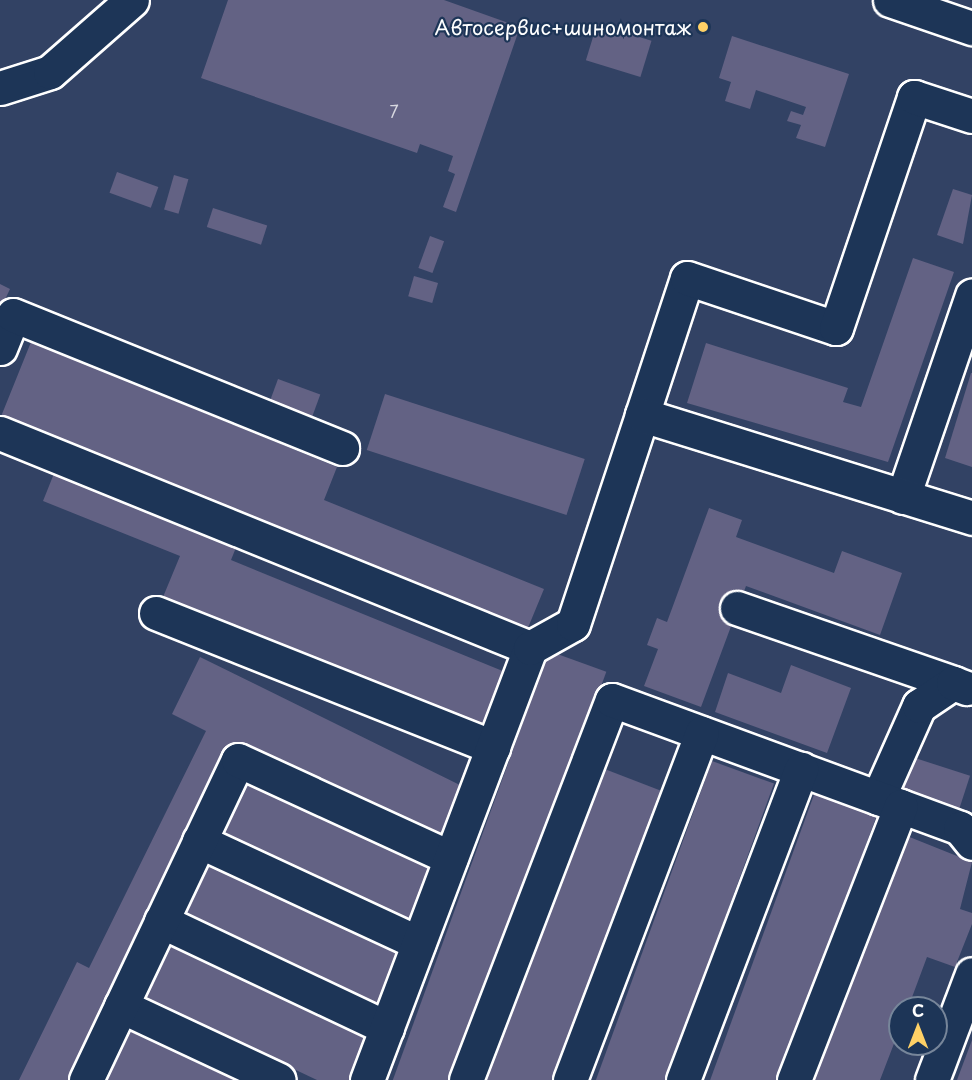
<!DOCTYPE html>
<meta charset="utf-8">
<style>
body{margin:0}
#map{position:relative;width:972px;height:1080px;overflow:hidden;background:#324264;font-family:"Playpen Sans",sans-serif}
div>[style]{position:absolute}
[style*='--x']{left:calc(var(--x)*1px);top:calc(var(--y)*1px);width:calc(var(--w)*1px);rotate:calc(var(--a)*1deg)}
.building>*{inset:0;background:#636284;transform-origin:0 0}
.roads{filter:drop-shadow(2px 0 #fff) drop-shadow(-2px 0 #fff) drop-shadow(0 2px #fff) drop-shadow(0 -2px #fff)}
.minor>*{height:33px;margin:-16.5px;padding:0 16.5px;transform-origin:16.5px;border-radius:16.5px;background:#1d3557}
.dots>*{width:16px;height:16px;translate:-50% -50%;box-sizing:border-box;border:3px solid #1d3557;border-radius:50%}
span{translate:-50% -50%;white-space:nowrap;text-align:center;line-height:1.15;-webkit-text-stroke:4.5px #1d3557;paint-order:stroke}
.number-label{font-size:16px;color:#d8d8e0}
.number-label span{-webkit-text-stroke-width:0}
.poi-label{font-size:20px;color:#fff}
.right{translate:-100% -50%;text-align:right}
.north{position:absolute;left:888px;top:996px;width:60px;height:60px;box-sizing:border-box;background:#1d3557;border:2px solid #77869a;border-radius:50%;rotate:0deg;font-size:16px;font-weight:700;line-height:24px;text-align:center;color:#fff}
.north::after{content:'';display:block;margin:auto;width:21px;height:27px;background:#ffd166;clip-path:polygon(50% 0,100% 100%,50% 72%,0 100%)}
</style>
<div id="map">
<div class="building">
<div style="clip-path:polygon(228px 0,444px 0,520px 27px,456px 212px,443px 207px,455px 174px,448px 171px,453px 156px,420px 144px,417px 153px,201px 78px)"></div>
<div style="left:597px;top:24px;width:57px;height:38px;rotate:17deg"></div>
<div style="clip-path:polygon(732px 36px,849px 74px,825px 147px,796px 138px,801px 125px,787px 121px,791px 111px,803px 115px,806px 107px,756px 90px,750px 109px,725px 101px,731px 82px,719px 78px)"></div>
<div style="left:117px;top:172px;width:44px;height:22px;rotate:20deg"></div>
<div style="left:174px;top:175px;width:15px;height:36px;rotate:16deg"></div>
<div style="clip-path:polygon(953px 189px,972px 195px,963px 244px,937px 235px)"></div>
<div style="left:213px;top:208px;width:57px;height:20px;rotate:18deg"></div>
<div style="left:430px;top:236px;width:15px;height:34px;rotate:20deg"></div>
<div style="clip-path:polygon(913px 258px,954px 272px,888px 462px,687px 403px,706px 343px,848px 388px,843px 402px,861px 407px)"></div>
<div style="left:414px;top:276px;width:25px;height:21px;rotate:16deg"></div>
<div style="clip-path:polygon(0 284px,10px 289px,0 310px)"></div>
<div style="clip-path:polygon(31px 342px,337px 467px,324px 500px,544px 589px,525px 635px,0 419px)"></div>
<div style="clip-path:polygon(971px 373px,972px 373px,972px 467px,945px 458px)"></div>
<div style="left:278px;top:379px;width:45px;height:27px;rotate:20deg"></div>
<div style="left:385px;top:394px;width:210px;height:59px;rotate:18deg"></div>
<div style="clip-path:polygon(55px 471px,237px 545px,231px 560px,510px 674px,487px 728px,163px 597px,180px 556px,43px 501px)"></div>
<div style="clip-path:polygon(709px 508px,742px 520px,736px 537px,834px 573px,842px 551px,902px 573px,880px 635px,746px 586px,701px 707px,644px 686px,658px 649px,647px 645px,657px 618px,667px 622px)"></div>
<div style="left:549px;top:651px;width:61px;height:460px;rotate:20deg"></div>
<div style="clip-path:polygon(200px 657px,464px 787px,436px 843px,236px 745px,70px 1080px,19px 1080px,77px 962px,89px 968px,206px 731px,172px 714px)"></div>
<div style="clip-path:polygon(791px 665px,851px 688px,827px 753px,715px 712px,728px 673px,781px 693px)"></div>
<div style="left:912px;top:757px;width:61px;height:37px;rotate:18deg"></div>
<div style="left:712px;top:761px;width:66px;height:342px;rotate:20deg"></div>
<div style="left:602px;top:768px;width:66px;height:335px;rotate:21deg"></div>
<div style="left:240px;top:775px;width:219px;height:63px;rotate:25deg"></div>
<div style="left:815px;top:792px;width:66px;height:309px;rotate:20deg"></div>
<div style="clip-path:polygon(907px 836px,972px 862px,960px 909px,972px 913px,972px 924px,955px 967px,927px 957px,908px 1008px,900px 1008px,900px 1028px,880px 1080px,812px 1080px)"></div>
<div style="left:201px;top:858px;width:226px;height:63px;rotate:25deg"></div>
<div style="clip-path:polygon(162px 938px,376px 1039px,357px 1080px,317px 1080px,135px 994px)"></div>
<div style="clip-path:polygon(119px 1026px,235px 1080px,94px 1080px)"></div>
<div style="clip-path:polygon(972px 1040px,972px 1080px,957px 1080px)"></div>
</div>
<div class="roads">
<div class="minor">
<div style="--x:890;--y:0;--w:87;--a:18.9"></div>
<div style="--x:0;--y:88;--w:52;--a:-17.7"></div>
<div style="--x:50;--y:72;--w:109;--a:-41.3"></div>
<div style="--x:0;--y:348;--w:35;--a:-68"></div>
<div style="--x:13;--y:315;--w:355;--a:22"></div>
<div style="--x:642;--y:415;--w:144;--a:-71.8"></div>
<div style="--x:687;--y:278;--w:157;--a:18.6"></div>
<div style="--x:836;--y:328;--w:244;--a:-71.3"></div>
<div style="--x:914;--y:97;--w:61;--a:18.1"></div>
<div style="--x:0;--y:433;--w:572;--a:22.08"></div>
<div style="--x:903;--y:497;--w:213;--a:-71.1"></div>
<div style="--x:737;--y:608;--w:229;--a:19.1"></div>
<div style="--x:156;--y:613;--w:363;--a:21.7"></div>
<div style="--x:878;--y:798;--w:101;--a:-66"></div>
<div style="--x:919;--y:706;--w:41;--a:-34.1"></div>
<div style="--x:953;--y:683;--w:15;--a:20"></div>
<div style="--x:199;--y:841;--w:242;--a:24.9"></div>
<div style="--x:161;--y:921;--w:250;--a:25.3"></div>
<div style="--x:121;--y:1006;--w:174;--a:25.1"></div>
<div style="--x:86;--y:1080;--w:354;--a:-64.6"></div>
<div style="--x:238;--y:760;--w:234;--a:24.7"></div>
<div style="--x:367;--y:1080;--w:462;--a:-69.3"></div>
<div style="--x:530;--y:648;--w:49;--a:-29.2"></div>
<div style="--x:573;--y:624;--w:220;--a:-71.7"></div>
<div style="--x:642;--y:415;--w:346;--a:17.3"></div>
<div style="--x:466;--y:1080;--w:407;--a:-69"></div>
<div style="--x:612;--y:700;--w:371;--a:20.2"></div>
<div style="--x:960;--y:828;--w:19;--a:51"></div>
<div style="--x:570;--y:1080;--w:371;--a:-69.2"></div>
<div style="--x:683;--y:1080;--w:333;--a:-69.2"></div>
<div style="--x:794;--y:1080;--w:294;--a:-68.7"></div>
<div style="--x:932;--y:1080;--w:113;--a:-69.3"></div>
</div>
</div>
<div class="dots">
<div style="left:703px;top:27px;background:#ffd166"></div>
</div>
<div class="number-label">
<span style="left:394px;top:111px">7</span>
</div>
<div class="poi-label">
<span class="right" style="left:691px;top:27px">Автосервис+шиномонтаж</span>
</div>
<div class="north">С</div>
</div>
